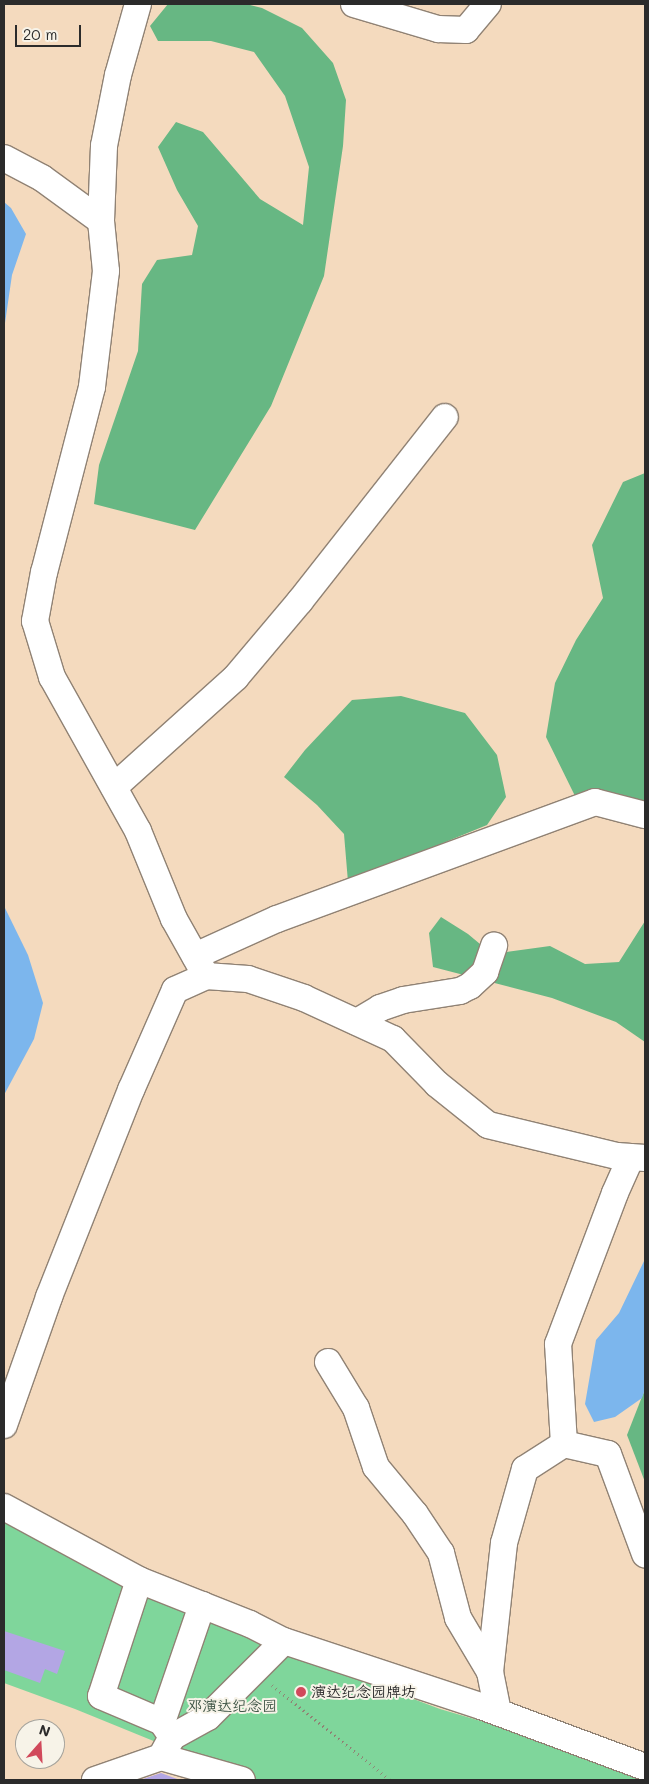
<!DOCTYPE html>
<meta charset="utf-8">
<style>
body{margin:0}
#map{position:relative;width:649px;height:1784px;overflow:hidden;background:#f4dabe;font-family:Mali,"LXGW WenKai TC",sans-serif}
div>[style]{position:absolute}
[style*='--x']{left:calc(var(--x)*1px);top:calc(var(--y)*1px);width:calc(var(--w)*1px);rotate:calc(var(--a)*1deg)}
.green>*{inset:0;background:#7fd69b}
.forest>*{inset:0;background:#67b783}
.water>*{inset:0;background:#7cb6ed}
.building>*{inset:0;background:#b3a6e4}
.path>*{height:3px;margin-top:-1.5px;transform-origin:0;background:repeating-linear-gradient(90deg,#908274 0 1px,transparent 0 5px)}
.roads{filter:drop-shadow(1px 0 #908274) drop-shadow(-1px 0 #908274) drop-shadow(0 1px #908274) drop-shadow(0 -1px #908274)}
.minor>*{height:26px;margin:-13px;padding:0 13px;transform-origin:13px;border-radius:13px;background:#fff}
.dots>*{width:14px;height:14px;translate:-50% -50%;box-sizing:border-box;border:2px solid #f7f3e8;border-radius:50%}
span{translate:-50% -50%;white-space:nowrap;text-align:center;line-height:1.15;-webkit-text-stroke:4px #f7f3e8;paint-order:stroke}
.poi-label{font-size:15px;color:#2b2b2b}
.left{translate:0 -50%;text-align:left}
.park-label{font-size:15px;color:#405647}
.frame{position:absolute;inset:0;border:5px solid #2b2b2b;pointer-events:none}
.north{position:absolute;left:15px;top:1719px;width:50px;height:50px;box-sizing:border-box;background:#f7f3e8;border:1px solid #a5a39c;border-radius:50%;rotate:19deg;font-size:14px;font-weight:700;line-height:20px;text-align:center;color:#2b2b2b}
.north::after{content:'';display:block;margin:auto;width:18px;height:22px;background:#d1495b;clip-path:polygon(50% 0,100% 100%,50% 72%,0 100%)}
.scale{position:absolute;left:15px;top:25px;width:66px;height:22px;box-sizing:border-box;border:2px solid #2b2b2b;border-top:0;padding-left:6px;font-size:15px;line-height:18px;white-space:nowrap;color:#2b2b2b;-webkit-text-stroke:4px #f7f3e8;paint-order:stroke}
</style>
<div id="map">
<div class="green">
<div style="clip-path:polygon(4px 1506px,294px 1654px,440px 1709px,508px 1729px,645px 1780px,213px 1780px,156px 1742px,75px 1709px,4px 1683px)"></div>
</div>
<div class="forest">
<div style="clip-path:polygon(168px 4px,246px 4px,262px 8px,302px 28px,333px 63px,346px 100px,343px 146px,324px 276px,271px 406px,195px 530px,94px 504px,99px 465px,138px 351px,142px 284px,157px 260px,192px 255px,198px 226px,177px 190px,158px 147px,176px 122px,203px 132px,260px 199px,303px 225px,309px 167px,285px 96px,254px 52px,211px 41px,158px 41px,150px 26px)"></div>
<div style="clip-path:polygon(645px 473px,645px 802px,576px 798px,546px 737px,555px 683px,576px 640px,603px 598px,592px 545px,623px 482px)"></div>
<div style="clip-path:polygon(401px 696px,465px 713px,497px 755px,506px 797px,487px 825px,348px 882px,344px 834px,317px 805px,284px 777px,305px 750px,352px 700px)"></div>
<div style="clip-path:polygon(441px 917px,468px 934px,492px 954px,550px 946px,585px 964px,619px 962px,645px 921px,645px 1042px,616px 1022px,552px 998px,433px 967px,429px 933px)"></div>
<div style="clip-path:polygon(645px 1389px,645px 1482px,627px 1435px)"></div>
</div>
<div class="water">
<div style="clip-path:polygon(4px 202px,11px 208px,26px 234px,12px 275px,5px 323px,4px 364px)"></div>
<div style="clip-path:polygon(4px 906px,28px 955px,43px 1003px,34px 1039px,4px 1095px)"></div>
<div style="clip-path:polygon(645px 1259px,645px 1389px,642px 1398px,615px 1417px,594px 1422px,585px 1404px,596px 1340px,619px 1313px)"></div>
</div>
<div class="building">
<div style="clip-path:polygon(4px 1631px,65px 1651px,57px 1674px,45px 1669px,40px 1683px,4px 1670px)"></div>
<div style="clip-path:polygon(161px 1773px,180px 1780px,140px 1780px)"></div>
</div>
<div class="path">
<div style="--x:272;--y:1685;--w:151;--a:38.8"></div>
</div>
<div class="roads">
<div class="minor">
<div style="--x:138;--y:4;--w:74;--a:105.7"></div>
<div style="--x:118;--y:75;--w:72;--a:101.2"></div>
<div style="--x:104;--y:146;--w:75;--a:92.3"></div>
<div style="--x:101;--y:221;--w:50;--a:84.3"></div>
<div style="--x:106;--y:271;--w:117;--a:96.9"></div>
<div style="--x:92;--y:387;--w:191;--a:104.5"></div>
<div style="--x:44;--y:572;--w:50;--a:100.4"></div>
<div style="--x:35;--y:621;--w:59;--a:73.1"></div>
<div style="--x:52;--y:677;--w:176;--a:60.8"></div>
<div style="--x:138;--y:831;--w:95;--a:67.8"></div>
<div style="--x:174;--y:919;--w:65;--a:60.7"></div>
<div style="--x:354;--y:4;--w:88;--a:16.6"></div>
<div style="--x:438;--y:29;--w:28;--a:2"></div>
<div style="--x:466;--y:30;--w:34;--a:-50"></div>
<div style="--x:4;--y:158;--w:43;--a:27.8"></div>
<div style="--x:42;--y:178;--w:73;--a:36.1"></div>
<div style="--x:114;--y:787;--w:164;--a:-42"></div>
<div style="--x:236;--y:677;--w:99;--a:-49.9"></div>
<div style="--x:300;--y:601;--w:234;--a:-51.8"></div>
<div style="--x:195;--y:956;--w:90;--a:-24.3"></div>
<div style="--x:277;--y:919;--w:339;--a:-20.2"></div>
<div style="--x:595;--y:802;--w:52;--a:14.6"></div>
<div style="--x:357;--y:1022;--w:27;--a:-31"></div>
<div style="--x:380;--y:1008;--w:24;--a:-19"></div>
<div style="--x:403;--y:1000;--w:58;--a:-9"></div>
<div style="--x:460;--y:991;--w:11;--a:-27"></div>
<div style="--x:470;--y:986;--w:21;--a:-43"></div>
<div style="--x:485;--y:972;--w:28;--a:-71"></div>
<div style="--x:328;--y:1362;--w:54;--a:58.7"></div>
<div style="--x:356;--y:1408;--w:62;--a:71.3"></div>
<div style="--x:376;--y:1467;--w:61;--a:50.3"></div>
<div style="--x:415;--y:1514;--w:47;--a:56.3"></div>
<div style="--x:441;--y:1553;--w:67;--a:75.3"></div>
<div style="--x:458;--y:1618;--w:63;--a:59.3"></div>
<div style="--x:490;--y:1672;--w:41;--a:78.7"></div>
<div style="--x:4;--y:1425;--w:136;--a:-70.6"></div>
<div style="--x:49;--y:1297;--w:223;--a:-68.4"></div>
<div style="--x:131;--y:1090;--w:109;--a:-66.3"></div>
<div style="--x:175;--y:990;--w:34;--a:-24"></div>
<div style="--x:206;--y:976;--w:42;--a:4.1"></div>
<div style="--x:248;--y:979;--w:59;--a:18.7"></div>
<div style="--x:304;--y:998;--w:98;--a:24.7"></div>
<div style="--x:393;--y:1039;--w:63;--a:45.6"></div>
<div style="--x:437;--y:1084;--w:65;--a:38.8"></div>
<div style="--x:488;--y:1125;--w:133;--a:13.5"></div>
<div style="--x:617;--y:1156;--w:28;--a:4"></div>
<div style="--x:564;--y:1444;--w:45;--a:12.8"></div>
<div style="--x:608;--y:1454;--w:107;--a:69.7"></div>
<div style="--x:4;--y:1507;--w:153;--a:28.4"></div>
<div style="--x:139;--y:1580;--w:119;--a:21.6"></div>
<div style="--x:250;--y:1624;--w:38;--a:27"></div>
<div style="--x:284;--y:1641;--w:207;--a:18.3"></div>
<div style="--x:481;--y:1706;--w:175;--a:20.4"></div>
<div style="--x:139;--y:1580;--w:122;--a:108.1"></div>
<div style="--x:101;--y:1696;--w:66;--a:23.1"></div>
<div style="--x:490;--y:1672;--w:130;--a:-83.8"></div>
<div style="--x:504;--y:1543;--w:77;--a:-74.2"></div>
<div style="--x:525;--y:1469;--w:46;--a:-32.7"></div>
<div style="--x:564;--y:1444;--w:100;--a:-93.4"></div>
<div style="--x:558;--y:1344;--w:161;--a:-69.3"></div>
<div style="--x:615;--y:1193;--w:39;--a:-66"></div>
<div style="--x:172;--y:1737;--w:41;--a:-29.1"></div>
<div style="--x:208;--y:1717;--w:107;--a:-45"></div>
<div style="--x:161;--y:1757;--w:23;--a:-61"></div>
<div style="--x:172;--y:1737;--w:18;--a:-124"></div>
<div style="--x:162;--y:1722;--w:124;--a:-71.1"></div>
<div style="--x:95;--y:1780;--w:70;--a:-19.2"></div>
<div style="--x:161;--y:1757;--w:84;--a:15.9"></div>
</div>
</div>
<div class="dots">
<div style="left:301px;top:1692px;background:#d1495b"></div>
</div>
<div class="poi-label">
<span class="left" style="left:311px;top:1692px">演达纪念园牌坊</span>
</div>
<div class="park-label">
<span style="left:232px;top:1706px">邓演达纪念园</span>
</div>
<div class="frame"></div>
<div class="north">N</div>
<div class="scale">20 m</div>
</div>
